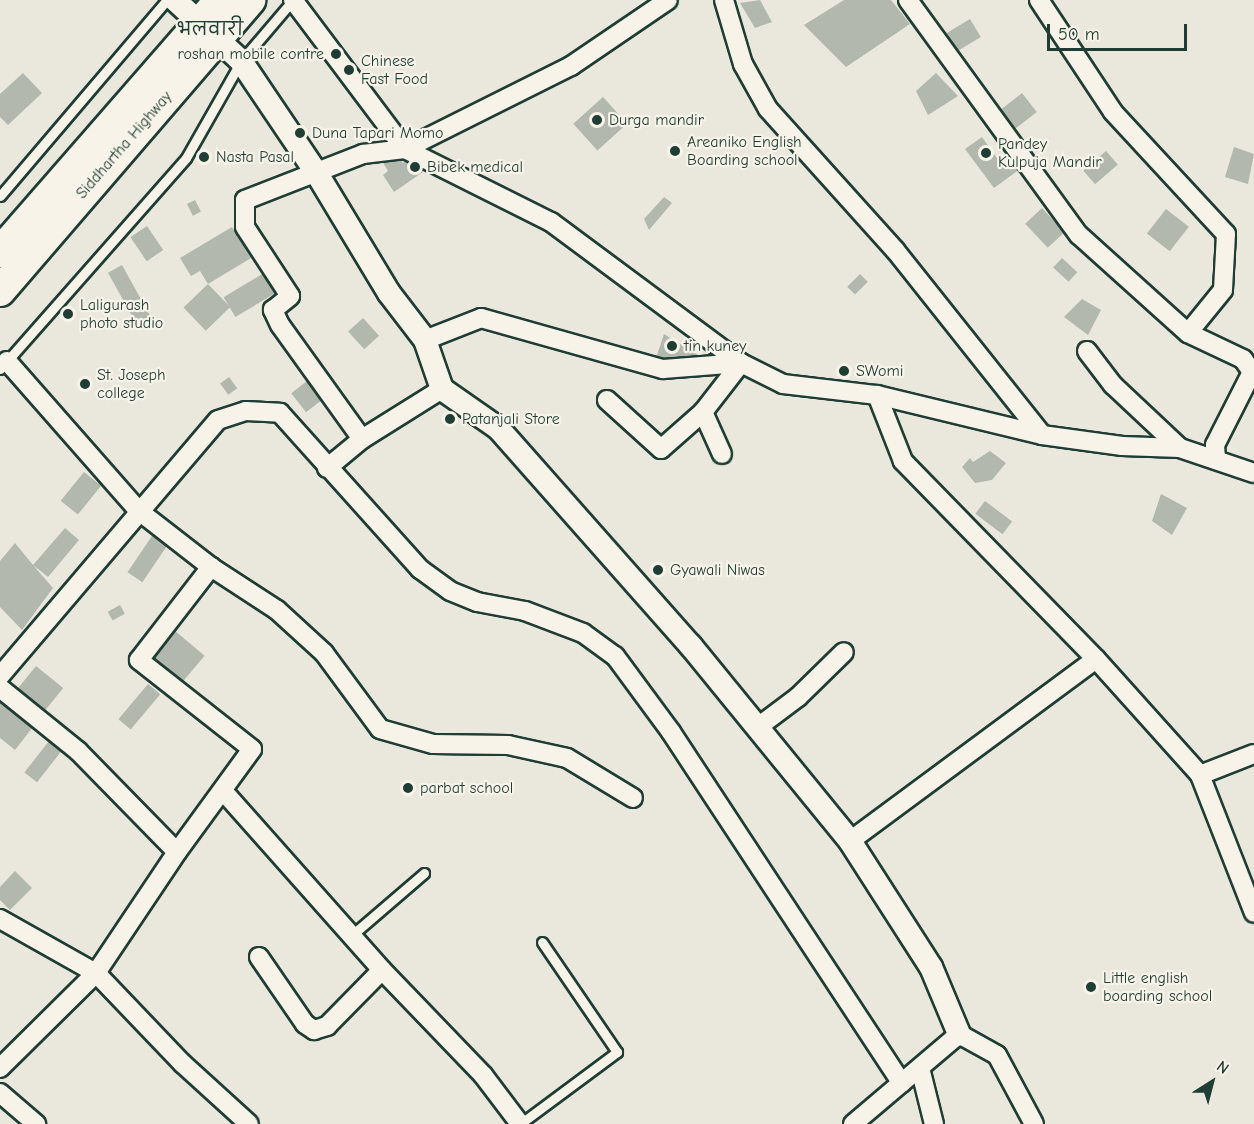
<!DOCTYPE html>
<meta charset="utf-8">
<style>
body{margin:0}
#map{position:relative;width:1254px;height:1124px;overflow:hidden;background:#eae8dd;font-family:"Comic Neue","Playpen Sans Deva",sans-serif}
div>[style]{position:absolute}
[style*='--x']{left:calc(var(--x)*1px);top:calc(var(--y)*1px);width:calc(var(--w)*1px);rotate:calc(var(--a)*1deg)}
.building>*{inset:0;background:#b2b8ae;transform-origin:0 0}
.roads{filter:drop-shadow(2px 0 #1f3d34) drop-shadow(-2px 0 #1f3d34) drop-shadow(0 2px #1f3d34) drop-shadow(0 -2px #1f3d34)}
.service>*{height:9px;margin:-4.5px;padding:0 4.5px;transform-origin:4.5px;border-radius:4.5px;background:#f7f3e8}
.minor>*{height:18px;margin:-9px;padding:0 9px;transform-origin:9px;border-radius:9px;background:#f7f3e8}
.tertiary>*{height:22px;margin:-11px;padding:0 11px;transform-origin:11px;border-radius:11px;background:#f7f3e8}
.trunk>*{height:30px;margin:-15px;padding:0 15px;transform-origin:15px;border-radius:15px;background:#f7f3e8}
.dots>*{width:16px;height:16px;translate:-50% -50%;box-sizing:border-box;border:3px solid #f7f3e8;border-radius:50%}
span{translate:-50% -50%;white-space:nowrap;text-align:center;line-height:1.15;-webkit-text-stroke:4.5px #f7f3e8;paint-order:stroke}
.poi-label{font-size:16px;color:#1f3d34}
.right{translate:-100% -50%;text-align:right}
.left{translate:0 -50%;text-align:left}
.street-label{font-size:16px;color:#1f3d34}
.neighbourhood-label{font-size:18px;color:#1f3d34}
.north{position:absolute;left:1182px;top:1052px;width:60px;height:60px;-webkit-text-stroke:4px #f7f3e8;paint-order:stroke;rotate:36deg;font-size:16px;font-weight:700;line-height:24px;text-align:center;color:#1f3d34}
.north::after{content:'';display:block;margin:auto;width:21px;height:27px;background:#1f3d34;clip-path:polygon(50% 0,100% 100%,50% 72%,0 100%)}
.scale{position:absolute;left:1047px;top:24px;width:140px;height:27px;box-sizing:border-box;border:3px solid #1f3d34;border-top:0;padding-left:8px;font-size:18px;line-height:21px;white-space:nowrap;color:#1f3d34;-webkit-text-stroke:4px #f7f3e8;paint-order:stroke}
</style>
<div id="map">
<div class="building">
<div style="clip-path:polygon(760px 0,772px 22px,755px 28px,740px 3px)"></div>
<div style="clip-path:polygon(844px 0,891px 0,910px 24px,846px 67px,804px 25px)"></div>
<div style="left:970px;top:19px;width:21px;height:27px;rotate:59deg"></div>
<div style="clip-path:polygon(23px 73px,42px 93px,8px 125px,0 117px,0 94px)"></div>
<div style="clip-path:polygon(936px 73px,958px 96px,928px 115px,916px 91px)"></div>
<div style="left:1022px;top:93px;width:24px;height:35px;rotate:52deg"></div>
<div style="left:603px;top:97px;width:36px;height:40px;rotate:48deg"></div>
<div style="clip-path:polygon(982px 137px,1004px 168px,1017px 159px,1023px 167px,994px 188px,965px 149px)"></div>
<div style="clip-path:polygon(1234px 147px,1254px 154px,1248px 184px,1225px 177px)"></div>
<div style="left:1106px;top:151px;width:18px;height:30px;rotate:49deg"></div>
<div style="clip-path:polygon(395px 152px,403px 163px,412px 157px,423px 172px,394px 192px,383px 175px,388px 171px,382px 161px)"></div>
<div style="clip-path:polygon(664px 197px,672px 203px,649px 230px,644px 219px)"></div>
<div style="left:195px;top:200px;width:13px;height:9px;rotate:63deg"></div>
<div style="left:1042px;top:208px;width:33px;height:23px;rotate:47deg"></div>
<div style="left:1166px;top:209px;width:29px;height:31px;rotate:38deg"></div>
<div style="left:147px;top:226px;width:29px;height:20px;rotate:56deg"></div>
<div style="clip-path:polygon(232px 227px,251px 258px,208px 284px,200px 271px,191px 276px,180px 258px)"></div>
<div style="left:1062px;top:258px;width:21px;height:13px;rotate:43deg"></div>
<div style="left:122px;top:265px;width:60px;height:16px;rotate:61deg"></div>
<div style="left:269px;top:270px;width:23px;height:53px;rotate:59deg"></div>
<div style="left:860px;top:274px;width:11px;height:18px;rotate:45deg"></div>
<div style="left:208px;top:284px;width:32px;height:34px;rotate:46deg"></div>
<div style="clip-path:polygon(1082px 299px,1101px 310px,1088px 335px,1064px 317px)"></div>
<div style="left:363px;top:318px;width:24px;height:20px;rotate:48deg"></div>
<div style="clip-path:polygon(664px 334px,706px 360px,656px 358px)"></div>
<div style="left:229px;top:377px;width:14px;height:11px;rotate:54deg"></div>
<div style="left:307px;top:381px;width:24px;height:20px;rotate:52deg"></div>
<div style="clip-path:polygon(990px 451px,1006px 463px,992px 480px,975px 483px,962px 467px,970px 458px,973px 462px)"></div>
<div style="left:84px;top:472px;width:22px;height:37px;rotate:39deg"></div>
<div style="clip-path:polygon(1161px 494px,1187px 508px,1172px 535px,1152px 521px)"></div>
<div style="left:985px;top:501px;width:34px;height:16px;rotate:37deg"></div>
<div style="clip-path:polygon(65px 528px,79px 540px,48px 577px,33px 565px,53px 588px,22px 630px,0 607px,0 561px,15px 543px,33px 565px)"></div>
<div style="left:156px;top:530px;width:18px;height:51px;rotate:34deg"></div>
<div style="left:120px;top:605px;width:10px;height:14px;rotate:61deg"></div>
<div style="left:174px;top:630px;width:40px;height:41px;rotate:40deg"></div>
<div style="left:36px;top:666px;width:35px;height:36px;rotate:39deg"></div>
<div style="left:148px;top:684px;width:16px;height:46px;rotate:40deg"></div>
<div style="clip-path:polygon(0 696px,36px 723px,15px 750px,0 738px)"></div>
<div style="left:49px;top:741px;width:16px;height:40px;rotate:38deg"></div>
<div style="clip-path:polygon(15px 871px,32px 888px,10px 910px,0 900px,0 887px)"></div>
</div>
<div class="roads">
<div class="service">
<div style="--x:0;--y:196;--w:257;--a:-49.6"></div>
<div style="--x:0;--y:369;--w:281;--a:-48.6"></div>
<div style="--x:186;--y:158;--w:112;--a:-60.4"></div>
<div style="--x:241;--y:61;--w:80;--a:-49.6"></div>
<div style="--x:352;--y:935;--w:95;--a:-40.7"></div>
<div style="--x:520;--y:1124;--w:121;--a:-36.6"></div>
<div style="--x:617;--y:1052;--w:133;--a:-124.3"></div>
</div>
<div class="minor">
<div style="--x:293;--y:0;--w:186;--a:53.1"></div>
<div style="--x:405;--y:149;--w:163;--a:26.6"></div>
<div style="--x:551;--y:222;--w:237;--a:36.6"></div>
<div style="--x:741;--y:363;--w:62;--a:127.8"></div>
<div style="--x:703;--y:412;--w:56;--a:138.6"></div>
<div style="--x:661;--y:449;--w:73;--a:-137.8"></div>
<div style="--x:724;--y:0;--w:67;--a:73.5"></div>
<div style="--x:743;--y:64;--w:51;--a:60.9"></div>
<div style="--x:768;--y:109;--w:190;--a:48"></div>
<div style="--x:895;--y:250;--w:236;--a:51.5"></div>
<div style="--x:908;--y:0;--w:291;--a:54"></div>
<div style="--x:1079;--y:235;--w:147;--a:42"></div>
<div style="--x:1188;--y:333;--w:61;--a:25.3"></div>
<div style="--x:1243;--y:359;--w:16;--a:55"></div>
<div style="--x:1252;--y:372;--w:82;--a:116.9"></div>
<div style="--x:1215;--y:445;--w:15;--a:86"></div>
<div style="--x:1039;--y:0;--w:134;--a:56.5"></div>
<div style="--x:1113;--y:112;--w:166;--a:47.2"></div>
<div style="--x:1226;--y:234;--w:56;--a:93.1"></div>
<div style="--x:1223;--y:290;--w:55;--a:129.1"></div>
<div style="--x:425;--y:340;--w:60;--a:-21.4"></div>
<div style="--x:481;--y:318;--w:189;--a:15.7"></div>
<div style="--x:663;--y:369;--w:78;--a:-4.4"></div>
<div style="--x:741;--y:363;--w:47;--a:26.6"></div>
<div style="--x:783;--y:384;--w:95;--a:6.7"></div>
<div style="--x:877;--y:395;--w:170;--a:13.6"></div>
<div style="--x:1042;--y:435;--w:81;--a:7.8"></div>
<div style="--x:1122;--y:446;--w:58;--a:2"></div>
<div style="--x:1180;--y:448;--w:78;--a:18.7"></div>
<div style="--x:1087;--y:351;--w:43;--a:52.6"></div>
<div style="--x:1113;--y:385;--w:92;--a:43.2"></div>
<div style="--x:7;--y:361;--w:200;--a:48.7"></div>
<div style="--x:139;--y:511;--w:91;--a:37.9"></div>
<div style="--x:211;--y:567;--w:79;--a:33.1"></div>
<div style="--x:277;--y:610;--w:64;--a:42.5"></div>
<div style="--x:324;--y:653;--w:94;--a:53.6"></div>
<div style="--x:380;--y:729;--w:55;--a:15.8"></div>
<div style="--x:433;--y:744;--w:75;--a:0.8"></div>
<div style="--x:508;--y:745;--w:60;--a:12.4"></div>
<div style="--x:567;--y:758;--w:77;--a:31.2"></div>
<div style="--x:703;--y:412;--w:46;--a:65.7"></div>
<div style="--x:362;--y:439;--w:140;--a:-125.7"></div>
<div style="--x:280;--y:325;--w:17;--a:-115"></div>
<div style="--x:273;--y:310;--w:22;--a:-39"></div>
<div style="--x:290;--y:296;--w:82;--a:-123.1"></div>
<div style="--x:245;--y:227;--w:27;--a:-90"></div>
<div style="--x:245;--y:200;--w:127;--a:-21.3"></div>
<div style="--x:363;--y:154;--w:42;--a:-6.8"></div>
<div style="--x:405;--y:149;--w:186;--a:-26.6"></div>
<div style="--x:571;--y:66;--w:117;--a:-34.2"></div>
<div style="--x:327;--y:468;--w:45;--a:-39.6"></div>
<div style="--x:362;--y:439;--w:94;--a:-32"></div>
<div style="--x:1096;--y:659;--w:156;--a:48.1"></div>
<div style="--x:1200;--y:775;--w:58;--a:-21.3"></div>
<div style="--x:0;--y:676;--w:336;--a:-49.6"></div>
<div style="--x:218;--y:420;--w:29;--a:-18"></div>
<div style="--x:246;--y:411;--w:34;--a:3"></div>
<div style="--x:280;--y:413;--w:210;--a:48.1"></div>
<div style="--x:420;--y:569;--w:37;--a:36"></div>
<div style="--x:450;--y:591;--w:29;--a:22"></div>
<div style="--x:477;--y:602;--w:49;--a:10.6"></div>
<div style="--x:525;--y:611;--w:62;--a:20.8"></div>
<div style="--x:583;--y:633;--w:39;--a:36"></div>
<div style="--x:615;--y:656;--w:94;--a:53.6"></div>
<div style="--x:671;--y:732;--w:420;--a:56.7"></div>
<div style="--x:0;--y:688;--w:100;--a:38.9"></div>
<div style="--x:78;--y:751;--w:141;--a:45.6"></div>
<div style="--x:177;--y:852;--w:146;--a:123.8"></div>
<div style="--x:96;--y:973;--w:126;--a:46.3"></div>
<div style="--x:183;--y:1064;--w:89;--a:42.3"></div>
<div style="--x:758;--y:727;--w:50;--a:-36.9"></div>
<div style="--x:798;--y:697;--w:64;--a:-44.4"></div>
<div style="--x:1200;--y:775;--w:148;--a:68.6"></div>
<div style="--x:224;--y:792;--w:238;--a:48.4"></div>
<div style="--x:382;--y:970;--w:146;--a:46.1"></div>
<div style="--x:483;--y:1075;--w:61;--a:52.9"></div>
<div style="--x:850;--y:841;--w:306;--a:-36.5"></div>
<div style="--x:1096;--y:659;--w:277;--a:-134.3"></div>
<div style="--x:903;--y:461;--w:71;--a:-111.5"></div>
<div style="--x:177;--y:852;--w:127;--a:-53.9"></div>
<div style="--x:252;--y:749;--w:144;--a:-141.8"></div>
<div style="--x:139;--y:660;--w:118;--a:-52.3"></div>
<div style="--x:0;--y:919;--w:110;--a:29.4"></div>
<div style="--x:96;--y:973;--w:135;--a:135.3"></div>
<div style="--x:259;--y:957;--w:81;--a:55.5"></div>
<div style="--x:305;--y:1024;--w:11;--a:34"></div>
<div style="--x:314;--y:1030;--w:14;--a:-17"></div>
<div style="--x:327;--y:1026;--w:78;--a:-45.5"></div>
<div style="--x:920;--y:1068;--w:58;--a:76"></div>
<div style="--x:0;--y:1093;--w:48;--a:40.7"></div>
<div style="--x:853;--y:1124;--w:139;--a:-40.3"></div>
<div style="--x:959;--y:1034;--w:43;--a:28.9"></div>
<div style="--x:997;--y:1055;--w:78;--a:61.8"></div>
</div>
<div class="tertiary">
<div style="--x:175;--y:0;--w:90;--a:42.7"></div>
<div style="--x:241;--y:61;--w:134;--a:56"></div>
<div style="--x:316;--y:172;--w:141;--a:58.9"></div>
<div style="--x:389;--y:293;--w:59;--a:52.5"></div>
<div style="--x:425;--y:340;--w:52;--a:70.9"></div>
<div style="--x:442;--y:389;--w:68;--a:34.9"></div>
<div style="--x:498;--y:428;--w:291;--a:48.5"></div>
<div style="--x:691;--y:646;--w:252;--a:50.8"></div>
<div style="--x:850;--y:841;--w:150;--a:57.3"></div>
<div style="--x:931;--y:967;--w:73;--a:67.3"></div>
</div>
<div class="trunk">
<div style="--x:0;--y:252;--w:335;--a:-48.9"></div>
<div style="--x:0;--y:291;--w:384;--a:-49.3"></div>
</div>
</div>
<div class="dots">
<div style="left:336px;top:54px;background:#1f3d34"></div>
<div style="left:349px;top:70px;background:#1f3d34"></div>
<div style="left:597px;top:120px;background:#1f3d34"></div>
<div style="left:300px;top:133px;background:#1f3d34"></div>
<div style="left:675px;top:151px;background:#1f3d34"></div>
<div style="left:986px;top:153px;background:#1f3d34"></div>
<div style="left:204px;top:157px;background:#1f3d34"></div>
<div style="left:415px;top:167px;background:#1f3d34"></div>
<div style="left:68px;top:314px;background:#1f3d34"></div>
<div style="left:672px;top:346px;background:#1f3d34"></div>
<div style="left:844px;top:371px;background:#1f3d34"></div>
<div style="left:85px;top:384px;background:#1f3d34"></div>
<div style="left:450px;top:419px;background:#1f3d34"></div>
<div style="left:658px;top:570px;background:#1f3d34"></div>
<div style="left:408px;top:788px;background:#1f3d34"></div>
<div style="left:1091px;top:987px;background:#1f3d34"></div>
</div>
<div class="poi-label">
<span class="right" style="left:324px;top:54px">roshan mobile contre</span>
<span class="left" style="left:361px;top:70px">Chinese<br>Fast Food</span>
<span class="left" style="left:609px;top:120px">Durga mandir</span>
<span class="left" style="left:312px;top:133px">Duna Tapari Momo</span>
<span class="left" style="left:687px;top:151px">Areaniko English<br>Boarding school</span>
<span class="left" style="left:998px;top:153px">Pandey<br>Kulpuja Mandir</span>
<span class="left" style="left:216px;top:157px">Nasta Pasal</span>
<span class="left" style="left:427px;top:167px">Bibek medical</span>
<span class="left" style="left:80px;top:314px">Laligurash<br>photo studio</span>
<span class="left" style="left:684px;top:346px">tin kuney</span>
<span class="left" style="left:856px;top:371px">SWomi</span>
<span class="left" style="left:97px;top:384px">St. Joseph<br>college</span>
<span class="left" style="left:462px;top:419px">Patanjali Store</span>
<span class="left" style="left:670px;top:570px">Gyawali Niwas</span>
<span class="left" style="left:420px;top:788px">parbat school</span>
<span class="left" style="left:1103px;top:987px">Little english<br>boarding school</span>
</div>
<div class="street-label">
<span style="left:124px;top:145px;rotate:-49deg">Siddhartha Highway</span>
</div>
<div class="neighbourhood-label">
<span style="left:210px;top:30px">भलवारी</span>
</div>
<div class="north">N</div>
<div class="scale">50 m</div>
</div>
